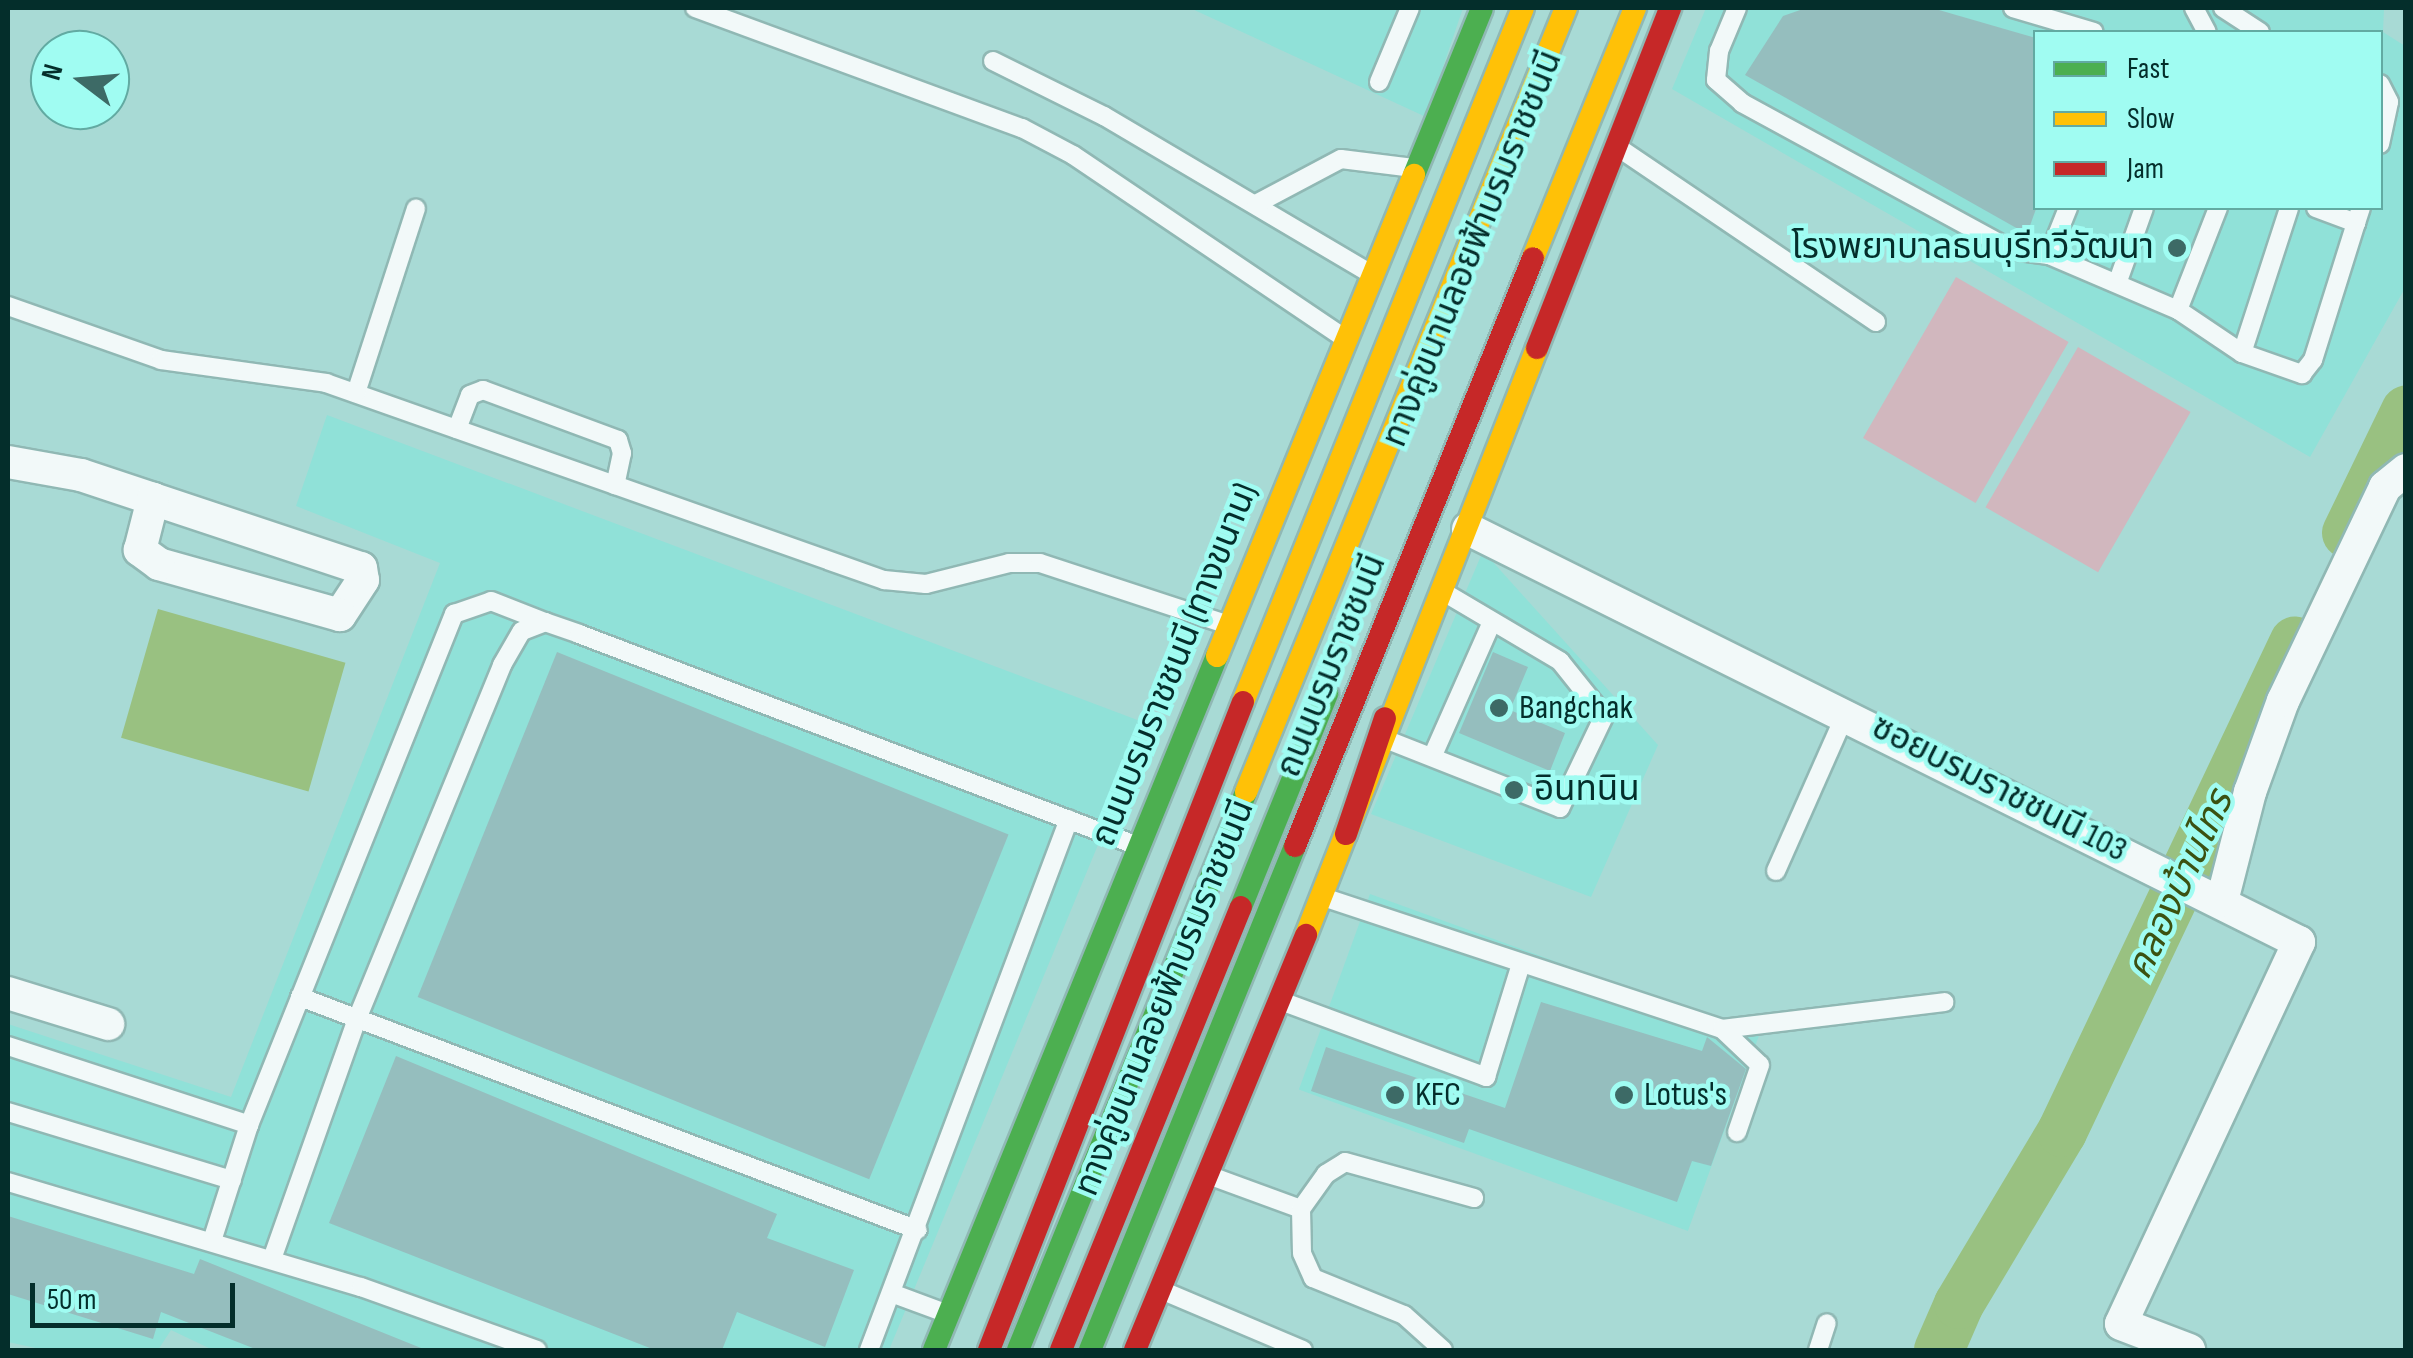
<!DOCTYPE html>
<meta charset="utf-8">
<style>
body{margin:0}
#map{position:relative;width:2413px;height:1358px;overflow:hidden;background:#a8dad5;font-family:"Sofia Sans Condensed","Noto Sans Thai",sans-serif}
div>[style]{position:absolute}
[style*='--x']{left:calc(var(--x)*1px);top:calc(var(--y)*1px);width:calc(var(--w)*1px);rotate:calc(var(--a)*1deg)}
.built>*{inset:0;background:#90e1d8;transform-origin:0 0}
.green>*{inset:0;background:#d1b7be;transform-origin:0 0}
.water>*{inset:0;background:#99c181;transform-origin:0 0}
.river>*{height:50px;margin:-25px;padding:0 25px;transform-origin:25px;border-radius:25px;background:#99c181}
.building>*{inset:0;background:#95bebe;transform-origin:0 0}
.roads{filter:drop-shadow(2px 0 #90b8b4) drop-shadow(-2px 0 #90b8b4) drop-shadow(0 2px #90b8b4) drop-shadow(0 -2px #90b8b4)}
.lane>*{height:18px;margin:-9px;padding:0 9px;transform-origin:9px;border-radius:9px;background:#f2f9f9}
.street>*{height:32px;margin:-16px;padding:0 16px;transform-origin:16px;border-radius:16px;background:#f2f9f9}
.fast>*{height:22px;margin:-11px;padding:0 11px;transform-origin:11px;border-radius:11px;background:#4caf50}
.slow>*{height:22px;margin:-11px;padding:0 11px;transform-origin:11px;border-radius:11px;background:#ffc107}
.jam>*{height:22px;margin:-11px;padding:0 11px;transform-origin:11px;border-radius:11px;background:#c62828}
.dots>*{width:28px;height:28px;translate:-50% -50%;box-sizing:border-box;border:5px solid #a0fcf2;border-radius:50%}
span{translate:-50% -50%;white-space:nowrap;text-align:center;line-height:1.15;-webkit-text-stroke:9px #a0fcf2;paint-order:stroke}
.poi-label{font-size:35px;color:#042e2b}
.right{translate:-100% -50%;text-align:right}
.left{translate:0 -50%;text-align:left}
.street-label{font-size:35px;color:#042e2b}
.water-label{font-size:38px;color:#3b5111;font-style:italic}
.frame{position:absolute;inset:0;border:10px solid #042e2b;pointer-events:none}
.legend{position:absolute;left:2033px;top:30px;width:350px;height:180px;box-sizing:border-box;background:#a0fcf2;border:2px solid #62aaa2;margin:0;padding:12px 18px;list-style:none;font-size:30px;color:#042e2b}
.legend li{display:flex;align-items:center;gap:20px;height:50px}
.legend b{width:50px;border:2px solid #62aaa2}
.north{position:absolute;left:30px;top:30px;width:100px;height:100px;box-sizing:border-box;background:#a0fcf2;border:2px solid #62aaa2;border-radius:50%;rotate:286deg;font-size:28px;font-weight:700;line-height:40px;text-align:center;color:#042e2b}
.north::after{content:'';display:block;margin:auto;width:35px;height:45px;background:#3d6a66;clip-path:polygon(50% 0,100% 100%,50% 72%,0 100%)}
.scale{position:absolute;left:30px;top:1283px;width:205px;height:45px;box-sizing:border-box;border:5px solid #042e2b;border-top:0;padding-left:12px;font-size:30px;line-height:35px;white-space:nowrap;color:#042e2b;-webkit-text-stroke:8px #a0fcf2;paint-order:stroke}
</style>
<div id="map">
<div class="built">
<div style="clip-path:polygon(1190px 8px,1463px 8px,1426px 117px)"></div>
<div style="clip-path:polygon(evenodd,1706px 8px,2384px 8px,2383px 32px,2405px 46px,2405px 288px,2310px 457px,1672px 89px,1706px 8px,2036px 32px,2380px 32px,2380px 208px,2036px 208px,2036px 32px)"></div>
<div style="clip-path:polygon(327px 415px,1148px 724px,889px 1350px,213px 1350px,171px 1330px,158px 1350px,45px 1350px,8px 1342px,8px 1024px,231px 1097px,440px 563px,296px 506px)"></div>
<div style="clip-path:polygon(1483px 551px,1658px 745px,1591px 897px,1371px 814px)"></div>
<div style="left:1370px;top:894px;width:414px;height:208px;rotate:20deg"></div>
</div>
<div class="green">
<div style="left:1956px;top:277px;width:130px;height:186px;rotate:30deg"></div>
<div style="left:2078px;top:347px;width:130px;height:185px;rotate:30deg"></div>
</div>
<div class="water">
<div style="left:158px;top:609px;width:195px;height:134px;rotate:16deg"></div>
</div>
<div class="river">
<div style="--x:2347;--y:533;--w:136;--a:-64.2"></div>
<div style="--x:1939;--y:1350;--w:50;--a:-66.5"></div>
<div style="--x:1959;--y:1304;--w:200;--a:-59.1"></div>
<div style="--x:2062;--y:1132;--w:543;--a:-64.61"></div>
</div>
<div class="building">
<div style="clip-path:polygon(1806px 8px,1932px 8px,2036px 38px,2036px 209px,2027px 234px,1745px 75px,1783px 16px)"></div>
<div style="left:557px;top:652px;width:487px;height:372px;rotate:22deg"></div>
<div style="clip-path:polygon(1493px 652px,1528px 667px,1510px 710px,1565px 733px,1550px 771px,1459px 733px)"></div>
<div style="clip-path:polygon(1541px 1002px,1702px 1051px,1707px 1037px,1746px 1069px,1711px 1166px,1692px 1161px,1677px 1202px,1469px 1129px,1464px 1143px,1311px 1091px,1326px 1047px,1505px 1108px)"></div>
<div style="clip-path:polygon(396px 1056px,777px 1214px,767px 1238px,854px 1270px,825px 1347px,737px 1312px,722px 1350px,655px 1350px,329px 1223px)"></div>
<div style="clip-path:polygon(8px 1216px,194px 1274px,200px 1259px,426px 1350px,258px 1350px,161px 1312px,153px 1339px,8px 1294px)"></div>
</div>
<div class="roads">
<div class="lane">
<div style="--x:695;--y:8;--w:348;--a:20.2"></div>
<div style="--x:1022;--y:128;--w:58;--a:27.9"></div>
<div style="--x:1073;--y:155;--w:329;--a:34"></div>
<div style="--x:1737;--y:8;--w:47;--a:112.7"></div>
<div style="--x:1719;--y:51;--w:29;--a:96"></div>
<div style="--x:1716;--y:80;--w:35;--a:41"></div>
<div style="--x:1742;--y:103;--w:307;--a:28.6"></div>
<div style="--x:2012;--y:250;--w:37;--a:8"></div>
<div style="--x:2049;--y:255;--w:51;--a:-68"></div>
<div style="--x:2013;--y:8;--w:84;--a:16.5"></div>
<div style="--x:2194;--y:8;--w:27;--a:62"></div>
<div style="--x:2223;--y:8;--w:44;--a:33"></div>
<div style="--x:993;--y:61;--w:124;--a:26.4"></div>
<div style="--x:1104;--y:116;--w:312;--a:30.6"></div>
<div style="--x:1379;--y:82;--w:80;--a:-67.3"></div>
<div style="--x:2380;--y:84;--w:20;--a:63"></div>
<div style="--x:2389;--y:102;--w:43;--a:102.1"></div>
<div style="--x:1616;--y:146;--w:314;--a:34.1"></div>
<div style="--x:1256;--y:204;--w:96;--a:-27.9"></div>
<div style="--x:1341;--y:159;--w:73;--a:7.1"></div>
<div style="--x:2316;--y:208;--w:43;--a:20.6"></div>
<div style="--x:2356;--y:223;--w:16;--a:-72"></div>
<div style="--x:2049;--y:255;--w:140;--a:23.1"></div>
<div style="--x:2178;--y:310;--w:77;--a:33.9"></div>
<div style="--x:2242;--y:353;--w:64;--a:19.3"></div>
<div style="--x:2302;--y:374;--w:18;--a:-52"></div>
<div style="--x:2313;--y:360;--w:144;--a:-72.6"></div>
<div style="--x:2118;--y:281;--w:77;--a:-70.4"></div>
<div style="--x:8;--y:306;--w:162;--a:19.4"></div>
<div style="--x:161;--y:360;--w:167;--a:7.9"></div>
<div style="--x:326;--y:383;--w:592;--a:19.45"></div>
<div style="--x:884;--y:580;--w:42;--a:5.4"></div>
<div style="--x:926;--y:584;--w:86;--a:-14.2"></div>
<div style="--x:1009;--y:563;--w:31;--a:0"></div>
<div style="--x:1040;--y:563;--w:199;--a:18.2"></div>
<div style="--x:2178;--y:310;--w:110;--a:-68.6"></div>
<div style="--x:2242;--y:353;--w:152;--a:-72"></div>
<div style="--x:356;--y:393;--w:194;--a:-72"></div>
<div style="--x:457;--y:429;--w:36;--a:-69"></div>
<div style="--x:470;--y:395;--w:14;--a:-21"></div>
<div style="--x:483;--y:390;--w:144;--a:20.3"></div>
<div style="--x:618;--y:440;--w:14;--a:73"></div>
<div style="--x:622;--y:453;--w:33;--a:102"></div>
<div style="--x:1385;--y:739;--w:188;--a:21.5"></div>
<div style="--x:1560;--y:808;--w:102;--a:-64.4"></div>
<div style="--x:1604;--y:716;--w:70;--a:-128.7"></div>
<div style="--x:1560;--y:661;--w:134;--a:-149.4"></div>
<div style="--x:1433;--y:755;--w:145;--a:-66.1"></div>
<div style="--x:1776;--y:871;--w:173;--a:-66.1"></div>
<div style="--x:1323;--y:897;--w:420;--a:18.3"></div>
<div style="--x:1722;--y:1029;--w:224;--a:-6.9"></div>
<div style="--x:300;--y:997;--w:660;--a:20.66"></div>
<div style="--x:1281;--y:1001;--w:219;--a:20.3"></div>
<div style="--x:1486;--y:1077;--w:118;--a:-72.8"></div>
<div style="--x:1722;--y:1029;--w:52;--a:43.5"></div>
<div style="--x:1760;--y:1065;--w:71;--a:108.9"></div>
<div style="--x:8;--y:1046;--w:254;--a:18.1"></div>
<div style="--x:8;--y:1112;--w:234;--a:16.9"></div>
<div style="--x:1208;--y:1175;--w:99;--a:20.1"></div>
<div style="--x:8;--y:1182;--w:368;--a:16.6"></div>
<div style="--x:361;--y:1287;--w:187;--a:19.7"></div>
<div style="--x:212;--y:1241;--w:122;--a:-72.3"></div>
<div style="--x:249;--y:1125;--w:551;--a:-68.14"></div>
<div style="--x:454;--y:614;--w:39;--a:-19"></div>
<div style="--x:491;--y:601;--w:58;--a:21.3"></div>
<div style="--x:272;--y:1259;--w:255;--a:-70.5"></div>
<div style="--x:357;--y:1019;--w:383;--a:-67.7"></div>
<div style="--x:502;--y:665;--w:39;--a:-60"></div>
<div style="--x:522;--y:631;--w:25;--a:-21"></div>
<div style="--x:545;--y:622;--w:36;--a:19"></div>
<div style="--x:579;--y:634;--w:598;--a:20.77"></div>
<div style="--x:1161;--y:1290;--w:154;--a:22.9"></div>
<div style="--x:894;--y:1294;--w:58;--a:20.3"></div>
<div style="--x:869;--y:1350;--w:567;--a:-69.36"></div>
<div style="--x:1443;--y:1350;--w:52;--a:-138.1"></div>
<div style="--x:1404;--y:1315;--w:98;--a:-157.9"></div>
<div style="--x:1313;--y:1278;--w:27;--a:-114"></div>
<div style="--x:1302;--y:1253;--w:44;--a:-91.3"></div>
<div style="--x:1301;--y:1209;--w:43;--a:-54.5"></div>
<div style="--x:1326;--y:1174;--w:22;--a:-32"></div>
<div style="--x:1345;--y:1162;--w:134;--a:15.6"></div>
<div style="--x:1818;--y:1350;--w:28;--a:-72"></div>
</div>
<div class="street">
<div style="--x:8;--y:462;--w:74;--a:10.1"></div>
<div style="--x:81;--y:475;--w:76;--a:18.4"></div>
<div style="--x:153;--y:499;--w:219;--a:18.4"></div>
<div style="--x:361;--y:568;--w:12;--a:81"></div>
<div style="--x:363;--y:580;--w:42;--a:123.3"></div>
<div style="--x:340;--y:615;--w:188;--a:-164.3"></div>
<div style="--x:159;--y:564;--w:24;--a:-144"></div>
<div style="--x:140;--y:550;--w:53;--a:-75.7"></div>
<div style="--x:1468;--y:529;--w:928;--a:26.43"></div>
<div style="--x:2299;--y:942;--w:421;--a:115"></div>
<div style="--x:2121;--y:1324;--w:73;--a:20.9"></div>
<div style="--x:2222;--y:901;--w:113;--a:-75.6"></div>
<div style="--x:2250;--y:792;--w:97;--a:-70.1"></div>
<div style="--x:2283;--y:701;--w:237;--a:-64.5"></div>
<div style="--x:2385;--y:487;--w:27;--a:-39"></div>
<div style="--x:8;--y:993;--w:105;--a:17.2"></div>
</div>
<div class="fast">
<div style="--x:1414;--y:175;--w:180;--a:-67.8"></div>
<div style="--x:1241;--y:907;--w:230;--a:-68"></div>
<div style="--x:934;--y:1350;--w:749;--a:-67.82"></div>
<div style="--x:1018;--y:1350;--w:603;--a:-67.77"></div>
<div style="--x:1090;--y:1350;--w:544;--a:-67.87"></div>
</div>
<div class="slow">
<div style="--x:1533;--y:258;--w:270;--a:-67.8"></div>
<div style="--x:1217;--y:656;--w:520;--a:-67.73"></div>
<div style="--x:1243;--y:702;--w:748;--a:-68.03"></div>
<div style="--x:1246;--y:792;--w:847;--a:-67.8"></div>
<div style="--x:1306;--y:935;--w:631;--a:-68.52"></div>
</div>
<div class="jam">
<div style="--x:1537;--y:348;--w:365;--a:-68.6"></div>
<div style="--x:1346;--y:834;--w:122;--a:-71.4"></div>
<div style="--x:1295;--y:846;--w:634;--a:-67.96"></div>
<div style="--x:989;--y:1350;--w:696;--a:-68.6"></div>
<div style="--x:1061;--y:1350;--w:478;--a:-67.9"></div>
<div style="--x:1135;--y:1350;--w:449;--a:-67.6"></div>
</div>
</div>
<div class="dots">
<div style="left:2177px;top:248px;background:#3d6a66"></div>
<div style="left:1499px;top:708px;background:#3d6a66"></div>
<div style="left:1514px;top:790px;background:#3d6a66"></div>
<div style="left:1395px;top:1095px;background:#3d6a66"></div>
<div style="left:1624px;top:1095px;background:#3d6a66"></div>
</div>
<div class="poi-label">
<span class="right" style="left:2154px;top:248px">โรงพยาบาลธนบุรีทวีวัฒนา</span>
<span class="left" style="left:1519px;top:708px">Bangchak</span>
<span class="left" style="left:1534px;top:790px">อินทนิน</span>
<span class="left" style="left:1415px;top:1095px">KFC</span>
<span class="left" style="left:1644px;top:1095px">Lotus's</span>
</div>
<div class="street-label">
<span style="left:1473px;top:249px;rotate:-68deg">ทางคู่ขนานลอยฟ้าบรมราชชนนี</span>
<span style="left:1175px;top:665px;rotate:-68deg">ถนนบรมราชชนนี (ทางขนาน)</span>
<span style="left:1332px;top:666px;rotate:-68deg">ถนนบรมราชชนนี</span>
<span style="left:1999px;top:789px;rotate:27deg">ซอยบรมราชชนนี 103</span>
<span style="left:1165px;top:998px;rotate:-68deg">ทางคู่ขนานลอยฟ้าบรมราชชนนี</span>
</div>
<div class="water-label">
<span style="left:2180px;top:885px;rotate:-65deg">คลองบ้านไทร</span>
</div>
<div class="frame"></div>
<ul class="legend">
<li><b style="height:12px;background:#4caf50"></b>Fast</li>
<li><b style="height:12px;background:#ffc107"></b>Slow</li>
<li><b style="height:12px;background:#c62828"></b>Jam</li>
</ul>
<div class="north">N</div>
<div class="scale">50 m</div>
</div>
